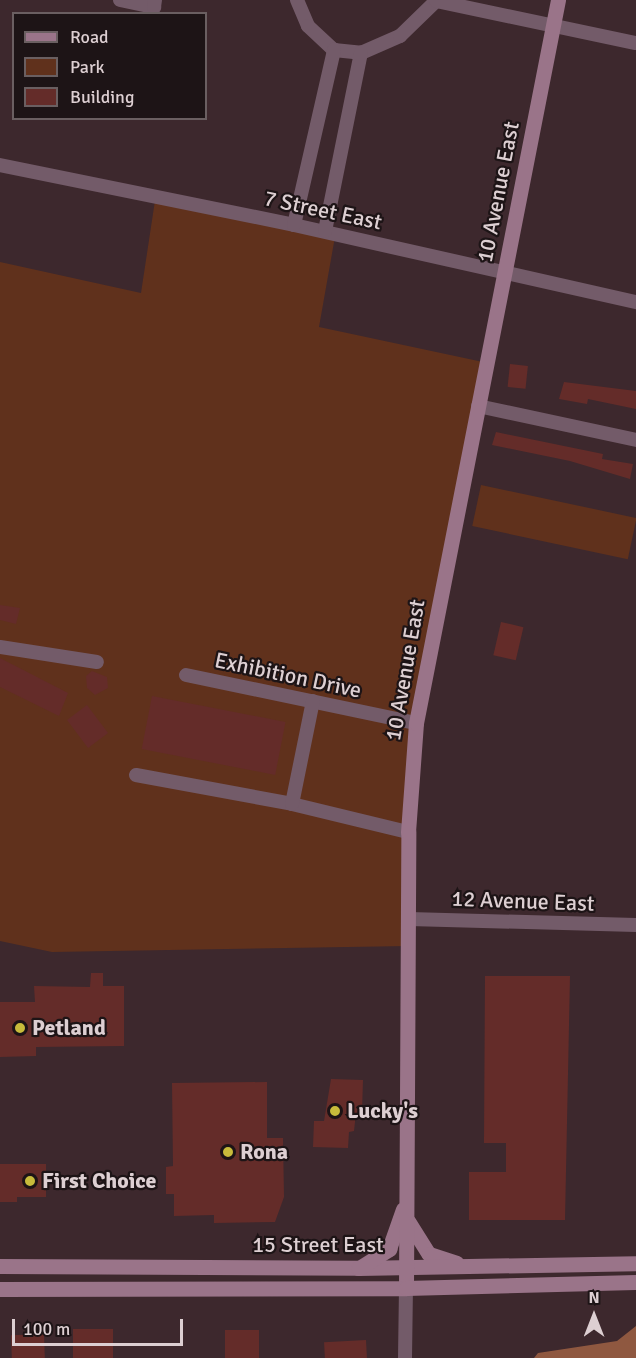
<!DOCTYPE html>
<style>
body{margin:0}
#map{position:relative;width:636px;height:1358px;overflow:hidden;background:#3d282d;font-family:Signika,sans-serif}
div>[style]{position:absolute}
[style*='--x']{left:calc(var(--x)*1px);top:calc(var(--y)*1px);width:calc(var(--w)*1px);rotate:calc(var(--a)*1deg)}
.green>*{inset:0;background:#60311c;transform-origin:0 0}
.forest>*{inset:0;background:#8f5840}
.building>*{inset:0;background:#642c29;transform-origin:0 0}
.street>*{height:14px;margin:-7px;padding:0 7px;transform-origin:7px;border-radius:7px;background:#735b69}
.secondary>*{height:15px;margin:-7.5px;padding:0 7.5px;transform-origin:7.5px;border-radius:7.5px;background:#9a7489}
.dots>*{width:16px;height:16px;translate:-50% -50%;box-sizing:border-box;border:3px solid #1d1416;border-radius:50%}
span{translate:-50% -50%;white-space:nowrap;text-align:center;line-height:1.15;-webkit-text-stroke:4.5px #1d1416;paint-order:stroke}
.street-label{font-size:22px;color:#ddcfd2}
.poi-label{font-size:22px;color:#ddcfd2;font-weight:700}
.left{translate:0 -50%;text-align:left}
.legend{position:absolute;left:12px;top:12px;width:195px;height:108px;box-sizing:border-box;background:#1d1416;border:2px solid #6a5f61;margin:0;padding:8px 10px;list-style:none;font-size:18px;color:#ddcfd2}
.legend li{display:flex;align-items:center;gap:12px;height:30px}
.legend b{width:30px;border:2px solid #6a5f61}
.north{position:absolute;left:564px;top:1286px;width:60px;height:60px;-webkit-text-stroke:4px #1d1416;paint-order:stroke;rotate:0deg;font-size:16px;font-weight:700;line-height:24px;text-align:center;color:#ddcfd2}
.north::after{content:'';display:block;margin:auto;width:21px;height:27px;background:#ddcfd2;clip-path:polygon(50% 0,100% 100%,50% 72%,0 100%)}
.scale{position:absolute;left:12px;top:1319px;width:171px;height:27px;box-sizing:border-box;border:3px solid #ddcfd2;border-top:0;padding-left:8px;font-size:18px;line-height:21px;white-space:nowrap;color:#ddcfd2;-webkit-text-stroke:4px #1d1416;paint-order:stroke}
</style>
<div id="map">
<div class="green">
<div style="clip-path:polygon(156px 194px,336px 231px,319px 327px,483px 362px,412px 719px,409px 946px,52px 952px,0 941px,0 262px,141px 293px)"></div>
<div style="left:481px;top:485px;width:159px;height:42px;rotate:12deg"></div>
</div>
<div class="forest">
<div style="clip-path:polygon(636px 1326px,636px 1358px,534px 1358px,538px 1353px,617px 1341px)"></div>
</div>
<div class="building">
<div style="left:510px;top:364px;width:18px;height:23px;rotate:6deg"></div>
<div style="clip-path:polygon(564px 382px,636px 391px,636px 409px,588px 399px,587px 404px,559px 399px)"></div>
<div style="clip-path:polygon(496px 432px,603px 454px,602px 459px,633px 464px,630px 479px,570px 461px,492px 445px)"></div>
<div style="clip-path:polygon(0 605px,20px 608px,16px 624px,0 620px)"></div>
<div style="left:501px;top:622px;width:23px;height:34px;rotate:13deg"></div>
<div style="clip-path:polygon(0 658px,68px 693px,59px 716px,0 687px)"></div>
<div style="clip-path:polygon(92px 671px,107px 677px,108px 688px,95px 695px,87px 688px,86px 676px)"></div>
<div style="left:152px;top:696px;width:136px;height:54px;rotate:11deg"></div>
<div style="left:87px;top:705px;width:35px;height:25px;rotate:53deg"></div>
<div style="clip-path:polygon(91px 973px,103px 973px,103px 986px,124px 986px,124px 1046px,36px 1047px,36px 1056px,0 1057px,0 1002px,35px 1002px,34px 986px,90px 987px)"></div>
<div style="clip-path:polygon(485px 976px,570px 976px,565px 1220px,469px 1220px,469px 1172px,506px 1172px,506px 1143px,484px 1143px)"></div>
<div style="clip-path:polygon(331px 1079px,363px 1080px,362px 1112px,356px 1113px,354px 1131px,349px 1132px,348px 1148px,313px 1147px,314px 1121px,324px 1121px)"></div>
<div style="clip-path:polygon(267px 1082px,267px 1138px,283px 1138px,284px 1197px,275px 1222px,214px 1223px,214px 1215px,174px 1216px,174px 1194px,166px 1194px,166px 1167px,173px 1166px,172px 1083px)"></div>
<div style="clip-path:polygon(0 1164px,46px 1164px,46px 1197px,17px 1197px,17px 1202px,0 1202px)"></div>
<div style="left:113px;top:1329px;width:29px;height:40px;rotate:90deg"></div>
<div style="left:225px;top:1330px;width:34px;height:28px"></div>
<div style="left:44px;top:1334px;width:24px;height:33px;rotate:88deg"></div>
<div style="left:366px;top:1340px;width:18px;height:42px;rotate:87deg"></div>
</div>
<div class="street">
<div style="--x:120;--y:0;--w:35;--a:12"></div>
<div style="--x:154;--y:7;--w:7;--a:-82"></div>
<div style="--x:297;--y:0;--w:28;--a:67"></div>
<div style="--x:308;--y:26;--w:35;--a:43"></div>
<div style="--x:334;--y:50;--w:27;--a:6"></div>
<div style="--x:361;--y:53;--w:43;--a:-23.6"></div>
<div style="--x:400;--y:36;--w:50;--a:-44.2"></div>
<div style="--x:436;--y:1;--w:204;--a:11.9"></div>
<div style="--x:0;--y:165;--w:300;--a:11.5"></div>
<div style="--x:294;--y:225;--w:351;--a:12.7"></div>
<div style="--x:294;--y:225;--w:180;--a:-77.1"></div>
<div style="--x:325;--y:231;--w:182;--a:-78.6"></div>
<div style="--x:478;--y:406;--w:162;--a:12.1"></div>
<div style="--x:0;--y:647;--w:98;--a:8.8"></div>
<div style="--x:186;--y:675;--w:235;--a:11.8"></div>
<div style="--x:136;--y:775;--w:159;--a:10.5"></div>
<div style="--x:292;--y:804;--w:119;--a:13.6"></div>
<div style="--x:292;--y:804;--w:105;--a:-78.5"></div>
<div style="--x:409;--y:919;--w:227;--a:1.5"></div>
<div style="--x:405;--y:1358;--w:70;--a:-89.2"></div>
</div>
<div class="secondary">
<div style="--x:408;--y:1221;--w:39;--a:58"></div>
<div style="--x:429;--y:1254;--w:29;--a:18"></div>
<div style="--x:0;--y:1266;--w:358;--a:0.3"></div>
<div style="--x:358;--y:1268;--w:278;--a:-1"></div>
<div style="--x:359;--y:1268;--w:36;--a:-32"></div>
<div style="--x:389;--y:1249;--w:42;--a:-70.7"></div>
<div style="--x:406;--y:1288;--w:456;--a:-89.7"></div>
<div style="--x:408;--y:832;--w:109;--a:-85.8"></div>
<div style="--x:416;--y:723;--w:737;--a:-78.89"></div>
<div style="--x:0;--y:1289;--w:406;--a:-0.1"></div>
<div style="--x:406;--y:1288;--w:230;--a:-1.5"></div>
</div>
<div class="dots">
<div style="left:20px;top:1028px;background:#c8bb3b"></div>
<div style="left:335px;top:1111px;background:#c8bb3b"></div>
<div style="left:228px;top:1152px;background:#c8bb3b"></div>
<div style="left:30px;top:1181px;background:#c8bb3b"></div>
</div>
<div class="street-label">
<span style="left:498px;top:192px;rotate:-79deg">10 Avenue East</span>
<span style="left:323px;top:210px;rotate:12deg">7 Street East</span>
<span style="left:405px;top:670px;rotate:-80deg">10 Avenue East</span>
<span style="left:288px;top:675px;rotate:12deg">Exhibition Drive</span>
<span style="left:523px;top:901px;rotate:2deg">12 Avenue East</span>
<span style="left:318px;top:1245px">15 Street East</span>
</div>
<div class="poi-label">
<span class="left" style="left:32px;top:1028px">Petland</span>
<span class="left" style="left:347px;top:1111px">Lucky's</span>
<span class="left" style="left:240px;top:1152px">Rona</span>
<span class="left" style="left:42px;top:1181px">First Choice</span>
</div>
<ul class="legend">
<li><b style="height:8px;background:#9a7489"></b>Road</li>
<li><b style="height:16px;background:#60311c"></b>Park</li>
<li><b style="height:16px;background:#642c29"></b>Building</li>
</ul>
<div class="north">N</div>
<div class="scale">100 m</div>
</div>
